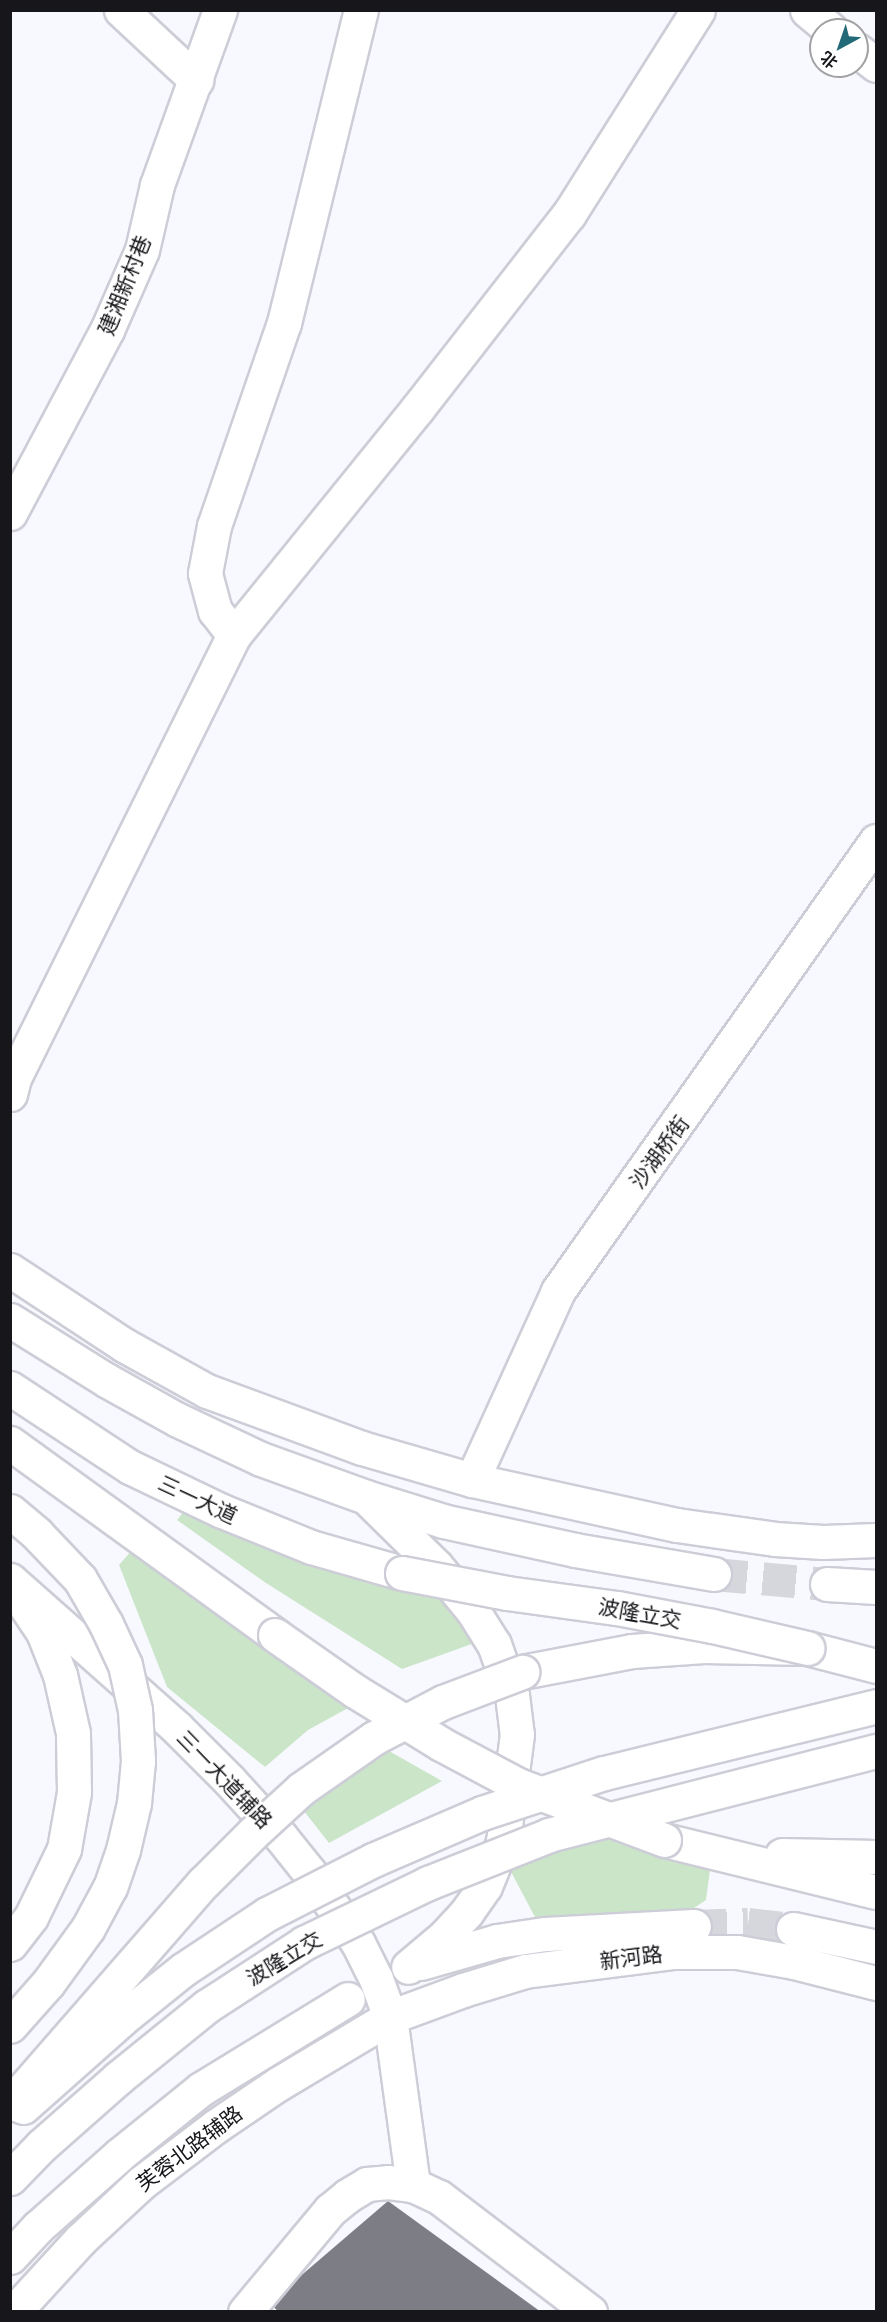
<!DOCTYPE html>
<meta charset="utf-8">
<style>
body{margin:0}
#map{position:relative;width:887px;height:2322px;overflow:hidden;background:#f8f9ff;font-family:Manrope,"Noto Sans SC",sans-serif}
div>[style]{position:absolute}
[style*='--x']{left:calc(var(--x)*1px);top:calc(var(--y)*1px);width:calc(var(--w)*1px);rotate:calc(var(--a)*1deg)}
.green>*{inset:0;background:#cbe5c9}
.building>*{inset:0;background:#7d7d86}
.trunk-tunnel>*{height:33px;margin-top:-16.5px;transform-origin:0;background:repeating-linear-gradient(90deg,#d6d7dd 0 33px,transparent 0 49px)}
.roads{filter:drop-shadow(2px 0 #cdcdd7) drop-shadow(-2px 0 #cdcdd7) drop-shadow(0 2px #cdcdd7) drop-shadow(0 -2px #cdcdd7)}
.minor>*{height:33px;margin:-16.5px;padding:0 16.5px;transform-origin:16.5px;border-radius:16.5px;background:#fff}
.tertiary>*{height:33px;margin:-16.5px;padding:0 16.5px;transform-origin:16.5px;border-radius:16.5px;background:#fff}
.trunk>*{height:33px;margin:-16.5px;padding:0 16.5px;transform-origin:16.5px;border-radius:16.5px;background:#fff}
.bridges{filter:drop-shadow(2px 0 #cdcdd7) drop-shadow(-2px 0 #cdcdd7) drop-shadow(0 2px #cdcdd7) drop-shadow(0 -2px #cdcdd7)}
.primary-bridge>*{height:33px;margin:-16.5px;padding:0 16.5px;transform-origin:16.5px;border-radius:16.5px;background:#fff}
.trunk-bridge>*{height:33px;margin:-16.5px;padding:0 16.5px;transform-origin:16.5px;border-radius:16.5px;background:#fff}
span{translate:-50% -50%;white-space:nowrap;text-align:center;line-height:1.15;-webkit-text-stroke:4.5px #fff;paint-order:stroke}
.street-label{font-size:21px;color:#17171b}
.frame{position:absolute;inset:0;border:12px solid #17171b;pointer-events:none}
.north{position:absolute;left:809px;top:18px;width:60px;height:60px;box-sizing:border-box;background:#fff;border:2px solid #a2a2a4;border-radius:50%;rotate:220deg;font-size:16px;font-weight:700;line-height:24px;text-align:center;color:#17171b}
.north::after{content:'';display:block;margin:auto;width:21px;height:27px;background:#226a77;clip-path:polygon(50% 0,100% 100%,50% 72%,0 100%)}
</style>
<div id="map">
<div class="green">
<div style="clip-path:polygon(189px 1505px,452px 1596px,483px 1640px,402px 1669px,266px 1583px,177px 1520px)"></div>
<div style="clip-path:polygon(132px 1550px,350px 1707px,308px 1730px,265px 1767px,167px 1687px,119px 1565px)"></div>
<div style="clip-path:polygon(382px 1747px,442px 1781px,329px 1843px,300px 1806px)"></div>
<div style="clip-path:polygon(590px 1834px,710px 1870px,706px 1900px,688px 1912px,537px 1921px,507px 1864px)"></div>
</div>
<div class="building">
<div style="clip-path:polygon(388px 2201px,541px 2312px,279px 2312px,269px 2303px)"></div>
</div>
<div class="trunk-tunnel">
<div style="--x:714;--y:1574;--w:113;--a:5.1"></div>
<div style="--x:694;--y:1926;--w:54;--a:-2.1"></div>
<div style="--x:748;--y:1924;--w:45;--a:6.3"></div>
</div>
<div class="roads">
<div class="minor">
<div style="--x:121;--y:10;--w:103;--a:43"></div>
<div style="--x:807;--y:10;--w:31;--a:40"></div>
<div style="--x:857;--y:50;--w:24;--a:38"></div>
<div style="--x:10;--y:513;--w:207;--a:-62.1"></div>
<div style="--x:107;--y:330;--w:87;--a:-66.4"></div>
<div style="--x:142;--y:250;--w:67;--a:-77"></div>
<div style="--x:157;--y:185;--w:186;--a:-70.2"></div>
<div style="--x:234;--y:635;--w:31;--a:-128"></div>
<div style="--x:215;--y:611;--w:39;--a:-105"></div>
<div style="--x:205;--y:573;--w:48;--a:-79.2"></div>
<div style="--x:214;--y:526;--w:215;--a:-71"></div>
<div style="--x:284;--y:323;--w:322;--a:-76.2"></div>
<div style="--x:10;--y:1094;--w:16;--a:-76"></div>
<div style="--x:14;--y:1078;--w:495;--a:-63.6"></div>
<div style="--x:234;--y:635;--w:291;--a:-51"></div>
<div style="--x:417;--y:409;--w:247;--a:-52.1"></div>
<div style="--x:569;--y:214;--w:241;--a:-57.7"></div>
<div style="--x:472;--y:1480;--w:208;--a:-65.5"></div>
<div style="--x:558;--y:1291;--w:551;--a:-54.75"></div>
<div style="--x:390;--y:2017;--w:170;--a:82.2"></div>
<div style="--x:245;--y:2312;--w:133;--a:-50.2"></div>
<div style="--x:330;--y:2210;--w:22;--a:-39"></div>
<div style="--x:347;--y:2196;--w:23;--a:-31"></div>
<div style="--x:367;--y:2184;--w:21;--a:-5"></div>
<div style="--x:388;--y:2182;--w:25;--a:7"></div>
<div style="--x:413;--y:2185;--w:29;--a:25"></div>
<div style="--x:439;--y:2197;--w:190;--a:37.3"></div>
</div>
<div class="tertiary">
<div style="--x:10;--y:1270;--w:136;--a:33.3"></div>
<div style="--x:124;--y:1345;--w:95;--a:29"></div>
<div style="--x:207;--y:1391;--w:165;--a:20.2"></div>
<div style="--x:362;--y:1448;--w:115;--a:16.2"></div>
<div style="--x:472;--y:1480;--w:210;--a:12.4"></div>
<div style="--x:677;--y:1525;--w:99;--a:8.1"></div>
<div style="--x:775;--y:1539;--w:48;--a:3.6"></div>
<div style="--x:823;--y:1542;--w:53;--a:-2.2"></div>
<div style="--x:10;--y:1580;--w:222;--a:41.5"></div>
<div style="--x:176;--y:1727;--w:75;--a:45"></div>
<div style="--x:229;--y:1780;--w:77;--a:47.6"></div>
<div style="--x:281;--y:1837;--w:45;--a:51.3"></div>
<div style="--x:309;--y:1872;--w:86;--a:55.4"></div>
<div style="--x:358;--y:1943;--w:40;--a:63.4"></div>
<div style="--x:376;--y:1979;--w:40;--a:69.8"></div>
<div style="--x:10;--y:1944;--w:34;--a:-52"></div>
<div style="--x:31;--y:1917;--w:76;--a:-64.1"></div>
<div style="--x:64;--y:1849;--w:58;--a:-80"></div>
<div style="--x:74;--y:1792;--w:59;--a:-91"></div>
<div style="--x:73;--y:1733;--w:59;--a:-102.6"></div>
<div style="--x:60;--y:1675;--w:46;--a:-111.6"></div>
<div style="--x:43;--y:1632;--w:30;--a:-124"></div>
<div style="--x:14;--y:2312;--w:99;--a:-47.5"></div>
<div style="--x:81;--y:2239;--w:82;--a:-43"></div>
<div style="--x:141;--y:2183;--w:94;--a:-37.2"></div>
<div style="--x:216;--y:2126;--w:75;--a:-34.1"></div>
<div style="--x:278;--y:2084;--w:131;--a:-30.9"></div>
<div style="--x:390;--y:2017;--w:78;--a:-20.3"></div>
<div style="--x:463;--y:1990;--w:65;--a:-17"></div>
<div style="--x:525;--y:1971;--w:150;--a:-7.3"></div>
<div style="--x:674;--y:1952;--w:63;--a:0"></div>
<div style="--x:737;--y:1952;--w:58;--a:10"></div>
<div style="--x:794;--y:1962;--w:85;--a:14.4"></div>
</div>
<div class="trunk">
<div style="--x:10;--y:1320;--w:113;--a:32"></div>
<div style="--x:106;--y:1380;--w:82;--a:29.1"></div>
<div style="--x:178;--y:1420;--w:92;--a:25.2"></div>
<div style="--x:261;--y:1459;--w:112;--a:19.9"></div>
<div style="--x:366;--y:1497;--w:81;--a:17.3"></div>
<div style="--x:443;--y:1521;--w:135;--a:12.4"></div>
<div style="--x:575;--y:1550;--w:141;--a:9.8"></div>
<div style="--x:10;--y:1388;--w:144;--a:33.4"></div>
<div style="--x:130;--y:1467;--w:102;--a:25.6"></div>
<div style="--x:222;--y:1511;--w:96;--a:22"></div>
<div style="--x:311;--y:1547;--w:95;--a:15.9"></div>
<div style="--x:10;--y:1443;--w:327;--a:35.9"></div>
<div style="--x:370;--y:1501;--w:93;--a:44.6"></div>
<div style="--x:436;--y:1566;--w:58;--a:50.6"></div>
<div style="--x:473;--y:1611;--w:39;--a:58"></div>
<div style="--x:494;--y:1644;--w:54;--a:70.6"></div>
<div style="--x:512;--y:1695;--w:39;--a:83"></div>
<div style="--x:517;--y:1734;--w:109;--a:97.4"></div>
<div style="--x:503;--y:1842;--w:48;--a:112.2"></div>
<div style="--x:485;--y:1886;--w:32;--a:125"></div>
<div style="--x:467;--y:1912;--w:33;--a:133"></div>
<div style="--x:445;--y:1936;--w:48;--a:140"></div>
<div style="--x:827;--y:1584;--w:49;--a:3.5"></div>
<div style="--x:522;--y:1672;--w:112;--a:-10.8"></div>
<div style="--x:632;--y:1651;--w:72;--a:-4"></div>
<div style="--x:704;--y:1646;--w:103;--a:1.1"></div>
<div style="--x:807;--y:1648;--w:71;--a:14.6"></div>
<div style="--x:664;--y:1840;--w:218;--a:13.8"></div>
<div style="--x:782;--y:1855;--w:94;--a:1.2"></div>
<div style="--x:793;--y:1929;--w:85;--a:12.2"></div>
<div style="--x:421;--y:1963;--w:79;--a:-16.1"></div>
<div style="--x:497;--y:1941;--w:49;--a:-8.3"></div>
<div style="--x:545;--y:1934;--w:149;--a:-3.1"></div>
<div style="--x:10;--y:2257;--w:41;--a:-47"></div>
<div style="--x:38;--y:2227;--w:108;--a:-41.6"></div>
<div style="--x:119;--y:2155;--w:105;--a:-38.8"></div>
<div style="--x:201;--y:2089;--w:172;--a:-31.5"></div>
</div>
</div>
<div class="bridges">
<div class="primary-bridge">
<div style="--x:23;--y:2107;--w:142;--a:-41.6"></div>
<div style="--x:129;--y:2013;--w:70;--a:-38.7"></div>
<div style="--x:184;--y:1969;--w:100;--a:-33.5"></div>
<div style="--x:267;--y:1914;--w:119;--a:-27"></div>
<div style="--x:373;--y:1860;--w:119;--a:-23.3"></div>
<div style="--x:482;--y:1813;--w:128;--a:-18.2"></div>
<div style="--x:604;--y:1773;--w:280;--a:-13.8"></div>
<div style="--x:10;--y:2178;--w:45;--a:-45.9"></div>
<div style="--x:41;--y:2146;--w:103;--a:-41.4"></div>
<div style="--x:118;--y:2078;--w:114;--a:-39"></div>
<div style="--x:207;--y:2006;--w:116;--a:-33"></div>
<div style="--x:304;--y:1943;--w:138;--a:-25.8"></div>
<div style="--x:428;--y:1883;--w:130;--a:-21.6"></div>
<div style="--x:549;--y:1835;--w:338;--a:-14.4"></div>
</div>
<div class="trunk-bridge">
<div style="--x:10;--y:1511;--w:35;--a:40"></div>
<div style="--x:37;--y:1534;--w:62;--a:46.3"></div>
<div style="--x:80;--y:1579;--w:52;--a:60"></div>
<div style="--x:106;--y:1624;--w:45;--a:65.1"></div>
<div style="--x:125;--y:1665;--w:46;--a:77.5"></div>
<div style="--x:135;--y:1710;--w:51;--a:86.6"></div>
<div style="--x:138;--y:1761;--w:42;--a:95.4"></div>
<div style="--x:134;--y:1803;--w:48;--a:103.2"></div>
<div style="--x:123;--y:1850;--w:39;--a:109"></div>
<div style="--x:110;--y:1887;--w:47;--a:118.2"></div>
<div style="--x:88;--y:1928;--w:68;--a:126"></div>
<div style="--x:48;--y:1983;--w:57;--a:131.5"></div>
<div style="--x:402;--y:1573;--w:107;--a:10.8"></div>
<div style="--x:507;--y:1593;--w:111;--a:7.8"></div>
<div style="--x:617;--y:1608;--w:97;--a:10.7"></div>
<div style="--x:712;--y:1626;--w:98;--a:13"></div>
<div style="--x:275;--y:1635;--w:98;--a:35"></div>
<div style="--x:355;--y:1691;--w:101;--a:31.6"></div>
<div style="--x:441;--y:1744;--w:87;--a:28"></div>
<div style="--x:518;--y:1785;--w:156;--a:20.6"></div>
<div style="--x:10;--y:2104;--w:295;--a:-48.9"></div>
<div style="--x:204;--y:1882;--w:69;--a:-45"></div>
<div style="--x:253;--y:1833;--w:65;--a:-42.5"></div>
<div style="--x:301;--y:1789;--w:89;--a:-34.9"></div>
<div style="--x:374;--y:1738;--w:78;--a:-27.6"></div>
<div style="--x:443;--y:1702;--w:85;--a:-20.8"></div>
</div>
</div>
<div class="street-label">
<span style="left:124px;top:285px;rotate:-68deg">建湘新村巷</span>
<span style="left:659px;top:1152px;rotate:-54deg">沙湖桥街</span>
<span style="left:198px;top:1499px;rotate:25deg">三一大道</span>
<span style="left:640px;top:1613px;rotate:10deg">波隆立交</span>
<span style="left:225px;top:1779px;rotate:46deg">三一大道辅路</span>
<span style="left:631px;top:1957px;rotate:-7deg">新河路</span>
<span style="left:284px;top:1958px;rotate:-31deg">波隆立交</span>
<span style="left:189px;top:2148px;rotate:-37deg">芙蓉北路辅路</span>
</div>
<div class="frame"></div>
<div class="north">北</div>
</div>
